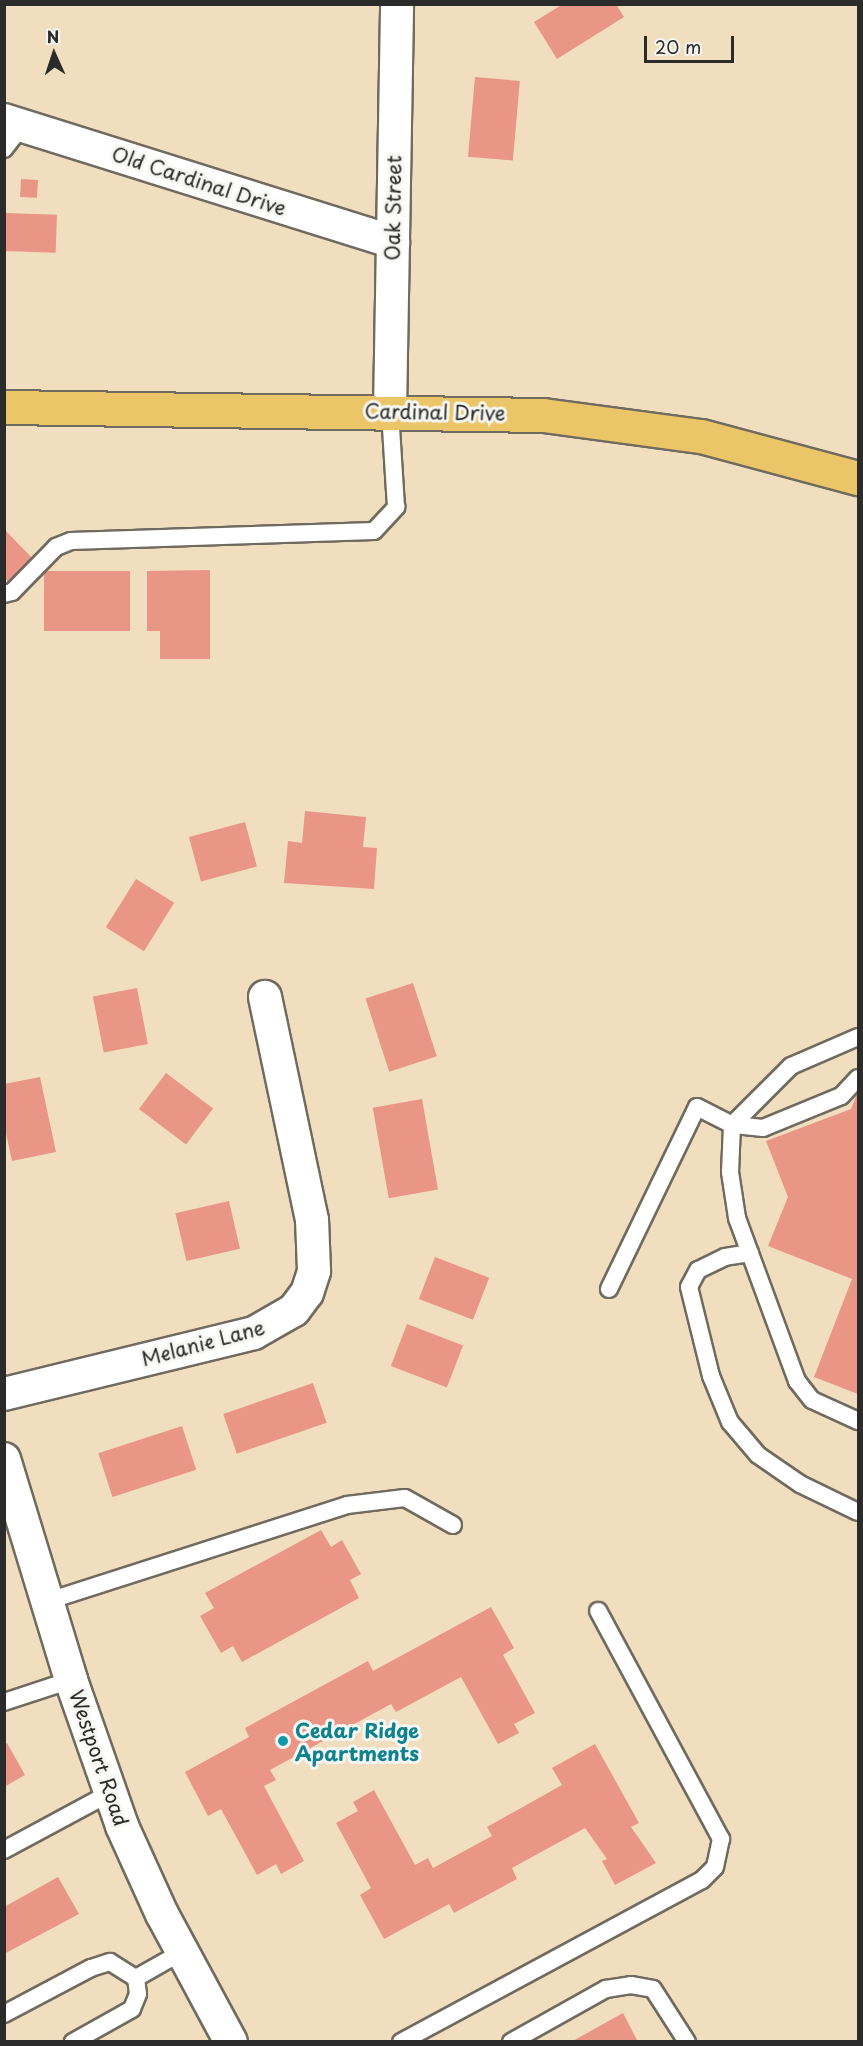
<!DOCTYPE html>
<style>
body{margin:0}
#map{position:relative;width:863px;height:2046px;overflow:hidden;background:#f1debf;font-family:"Playpen Sans",sans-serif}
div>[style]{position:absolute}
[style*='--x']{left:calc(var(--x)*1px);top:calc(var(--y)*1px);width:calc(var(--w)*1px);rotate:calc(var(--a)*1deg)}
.building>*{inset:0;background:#e99686;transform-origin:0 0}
.roads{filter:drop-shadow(2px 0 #706a5f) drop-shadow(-2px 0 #706a5f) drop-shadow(0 2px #706a5f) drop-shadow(0 -2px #706a5f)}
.service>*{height:16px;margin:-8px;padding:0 8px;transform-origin:8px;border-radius:8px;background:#fff}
.minor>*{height:32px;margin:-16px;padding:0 16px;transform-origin:16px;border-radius:16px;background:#fff}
.primary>*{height:33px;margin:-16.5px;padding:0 16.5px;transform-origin:16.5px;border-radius:16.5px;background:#ebc669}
.dots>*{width:16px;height:16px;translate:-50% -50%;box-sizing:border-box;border:3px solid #f6f6f2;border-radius:50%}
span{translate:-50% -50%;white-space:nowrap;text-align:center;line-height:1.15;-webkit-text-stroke:6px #f6f6f2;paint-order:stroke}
.street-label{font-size:20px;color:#2b2b2b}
.culture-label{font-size:20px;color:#0d838f;font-weight:700}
.left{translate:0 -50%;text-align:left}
.frame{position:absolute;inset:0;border:6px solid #2b2b2b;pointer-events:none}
.north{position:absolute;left:24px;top:24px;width:60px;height:60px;-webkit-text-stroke:4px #f6f6f2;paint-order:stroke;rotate:357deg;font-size:16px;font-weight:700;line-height:24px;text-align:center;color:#2b2b2b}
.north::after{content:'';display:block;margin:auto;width:21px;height:27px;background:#2b2b2b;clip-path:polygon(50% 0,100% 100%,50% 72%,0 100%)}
.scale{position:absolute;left:644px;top:36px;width:90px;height:27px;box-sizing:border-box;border:3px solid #2b2b2b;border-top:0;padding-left:8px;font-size:18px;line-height:21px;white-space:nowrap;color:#2b2b2b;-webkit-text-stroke:4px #f6f6f2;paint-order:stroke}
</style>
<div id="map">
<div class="building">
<div style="clip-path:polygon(563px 4px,616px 4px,624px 17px,557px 59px,534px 22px)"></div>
<div style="left:475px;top:77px;width:45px;height:80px;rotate:5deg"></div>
<div style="left:21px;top:179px;width:17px;height:18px;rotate:3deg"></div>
<div style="left:4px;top:213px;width:53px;height:38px;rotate:2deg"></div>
<div style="clip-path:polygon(4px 529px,35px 561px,11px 584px,4px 578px)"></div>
<div style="clip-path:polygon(210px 570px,210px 659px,160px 659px,160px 631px,147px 631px,147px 571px)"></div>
<div style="left:44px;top:571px;width:86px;height:60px"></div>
<div style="clip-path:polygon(305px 811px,366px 817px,363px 847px,377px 848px,374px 889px,284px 883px,288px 841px,302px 843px)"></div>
<div style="left:245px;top:822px;width:46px;height:58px;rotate:75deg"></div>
<div style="left:136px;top:879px;width:45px;height:57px;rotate:32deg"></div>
<div style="left:413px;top:983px;width:77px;height:50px;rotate:72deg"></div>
<div style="left:137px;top:988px;width:57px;height:45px;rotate:79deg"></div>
<div style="left:166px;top:1073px;width:59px;height:45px;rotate:37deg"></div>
<div style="clip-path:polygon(40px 1077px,56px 1152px,12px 1161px,4px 1124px,4px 1084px)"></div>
<div style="clip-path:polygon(858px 1091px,858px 1394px,814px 1377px,852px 1279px,768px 1246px,788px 1197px,766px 1141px,851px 1109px)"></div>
<div style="left:422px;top:1099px;width:92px;height:50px;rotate:80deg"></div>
<div style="left:229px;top:1201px;width:49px;height:55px;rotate:77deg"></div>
<div style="left:435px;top:1257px;width:58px;height:45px;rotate:21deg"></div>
<div style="left:407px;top:1324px;width:60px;height:45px;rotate:21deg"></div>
<div style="left:313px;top:1383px;width:42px;height:95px;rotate:71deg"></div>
<div style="left:182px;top:1426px;width:46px;height:88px;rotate:72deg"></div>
<div style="clip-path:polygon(321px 1530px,331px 1547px,342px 1540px,361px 1574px,350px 1580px,359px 1598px,242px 1662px,233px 1646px,221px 1653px,200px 1616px,214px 1608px,205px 1593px)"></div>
<div style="clip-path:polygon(491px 1607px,514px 1648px,503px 1655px,535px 1713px,514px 1724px,519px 1733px,498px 1744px,461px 1677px,396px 1712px,391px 1704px,270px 1770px,276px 1780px,264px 1786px,304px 1861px,281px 1874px,276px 1864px,257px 1875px,221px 1809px,208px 1816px,185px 1772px,249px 1737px,245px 1728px,368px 1661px,373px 1671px)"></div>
<div style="clip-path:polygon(7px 1743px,25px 1775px,4px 1787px,4px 1744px)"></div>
<div style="clip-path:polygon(595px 1744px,639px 1823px,631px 1827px,656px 1863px,615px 1885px,602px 1861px,607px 1859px,585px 1828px,512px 1868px,517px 1879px,454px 1913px,449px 1904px,384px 1939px,360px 1895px,371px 1888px,336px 1823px,358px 1811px,353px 1802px,374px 1790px,415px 1865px,428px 1858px,433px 1868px,492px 1836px,487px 1827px,562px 1785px,552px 1768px)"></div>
<div style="clip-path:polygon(58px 1877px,79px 1914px,4px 1954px,4px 1907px)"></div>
<div style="clip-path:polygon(623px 2013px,638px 2042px,571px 2042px)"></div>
</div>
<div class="roads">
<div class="service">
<div style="--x:4;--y:149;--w:31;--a:-52"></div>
<div style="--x:4;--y:594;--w:8;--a:-14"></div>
<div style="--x:12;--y:592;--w:63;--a:-45.6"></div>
<div style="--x:56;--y:547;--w:16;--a:-22"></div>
<div style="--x:71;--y:541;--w:303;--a:-1.9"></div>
<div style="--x:374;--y:531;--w:33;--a:-47"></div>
<div style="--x:396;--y:507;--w:96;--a:-93.6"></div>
<div style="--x:858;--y:1078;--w:25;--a:133"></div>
<div style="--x:841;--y:1096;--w:84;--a:157.7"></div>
<div style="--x:763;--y:1128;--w:31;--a:-174"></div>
<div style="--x:732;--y:1125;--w:47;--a:92.4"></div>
<div style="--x:730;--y:1172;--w:47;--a:81.3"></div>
<div style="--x:737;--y:1218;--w:174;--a:69.8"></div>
<div style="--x:797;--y:1381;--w:24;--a:52"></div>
<div style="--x:812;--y:1400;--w:51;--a:24.5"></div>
<div style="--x:750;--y:1253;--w:25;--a:171"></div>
<div style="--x:725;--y:1257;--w:30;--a:154"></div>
<div style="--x:698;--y:1270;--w:19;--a:118"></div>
<div style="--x:689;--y:1287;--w:92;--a:76.1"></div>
<div style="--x:711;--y:1376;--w:50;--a:67.6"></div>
<div style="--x:730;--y:1422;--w:43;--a:49.7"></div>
<div style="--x:758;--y:1455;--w:51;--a:34.6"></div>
<div style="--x:800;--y:1484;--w:64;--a:25.8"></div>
<div style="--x:609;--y:1289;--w:202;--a:-64.2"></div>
<div style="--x:697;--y:1107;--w:39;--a:27"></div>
<div style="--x:732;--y:1125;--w:83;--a:-45"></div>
<div style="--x:791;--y:1066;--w:73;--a:-23.4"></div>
<div style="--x:48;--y:1601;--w:314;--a:-17.8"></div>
<div style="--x:347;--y:1505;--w:58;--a:-6.9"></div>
<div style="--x:405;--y:1498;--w:55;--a:29.4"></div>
<div style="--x:4;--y:1702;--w:71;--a:-18.2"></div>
<div style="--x:4;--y:1850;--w:120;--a:-28.3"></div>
<div style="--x:136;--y:1978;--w:53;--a:-29.5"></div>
<div style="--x:4;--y:2014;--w:98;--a:-27.9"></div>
<div style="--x:91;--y:1968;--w:20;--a:-18"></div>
<div style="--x:110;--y:1962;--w:31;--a:32"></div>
<div style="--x:136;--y:1978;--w:16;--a:83"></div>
<div style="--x:138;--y:1994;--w:16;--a:112"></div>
<div style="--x:132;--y:2009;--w:68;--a:150.8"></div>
<div style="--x:401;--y:2042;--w:342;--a:-28.3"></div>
<div style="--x:702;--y:1880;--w:18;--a:-45"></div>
<div style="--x:715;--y:1867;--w:29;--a:-78"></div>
<div style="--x:721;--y:1839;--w:259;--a:-118.3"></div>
<div style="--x:511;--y:2042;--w:109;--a:-29.2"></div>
<div style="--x:606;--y:1989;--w:25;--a:-9"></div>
<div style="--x:631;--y:1985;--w:22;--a:10"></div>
<div style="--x:653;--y:1989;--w:63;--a:57.3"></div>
</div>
<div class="minor">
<div style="--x:4;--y:120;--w:408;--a:17.4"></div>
<div style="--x:390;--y:411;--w:407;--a:-89"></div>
<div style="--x:4;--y:1394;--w:257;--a:-13.7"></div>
<div style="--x:254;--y:1333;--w:46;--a:-29.9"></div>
<div style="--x:294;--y:1310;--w:21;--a:-53"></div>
<div style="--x:307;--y:1293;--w:23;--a:-72"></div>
<div style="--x:314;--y:1271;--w:51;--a:-92.2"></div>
<div style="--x:312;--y:1220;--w:228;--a:-101.9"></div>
<div style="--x:4;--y:1459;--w:231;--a:73.1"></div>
<div style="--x:71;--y:1680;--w:155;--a:70.7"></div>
<div style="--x:122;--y:1826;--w:97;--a:65.6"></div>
<div style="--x:162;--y:1914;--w:145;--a:61.7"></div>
</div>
<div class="primary">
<div style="--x:4;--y:407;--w:539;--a:0.85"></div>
<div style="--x:543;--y:415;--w:159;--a:7.6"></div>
<div style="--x:701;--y:436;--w:163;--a:15"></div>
</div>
</div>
<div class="dots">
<div style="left:283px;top:1741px;background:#0f9aa8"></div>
</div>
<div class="street-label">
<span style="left:199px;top:181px;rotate:18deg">Old Cardinal Drive</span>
<span style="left:393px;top:208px;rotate:-89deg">Oak Street</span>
<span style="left:435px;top:412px;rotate:1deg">Cardinal Drive</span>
<span style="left:203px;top:1343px;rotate:-15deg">Melanie Lane</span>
<span style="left:99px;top:1758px;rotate:71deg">Westport Road</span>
</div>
<div class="culture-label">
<span class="left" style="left:295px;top:1742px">Cedar Ridge<br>Apartments</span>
</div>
<div class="frame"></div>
<div class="north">N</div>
<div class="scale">20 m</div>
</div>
